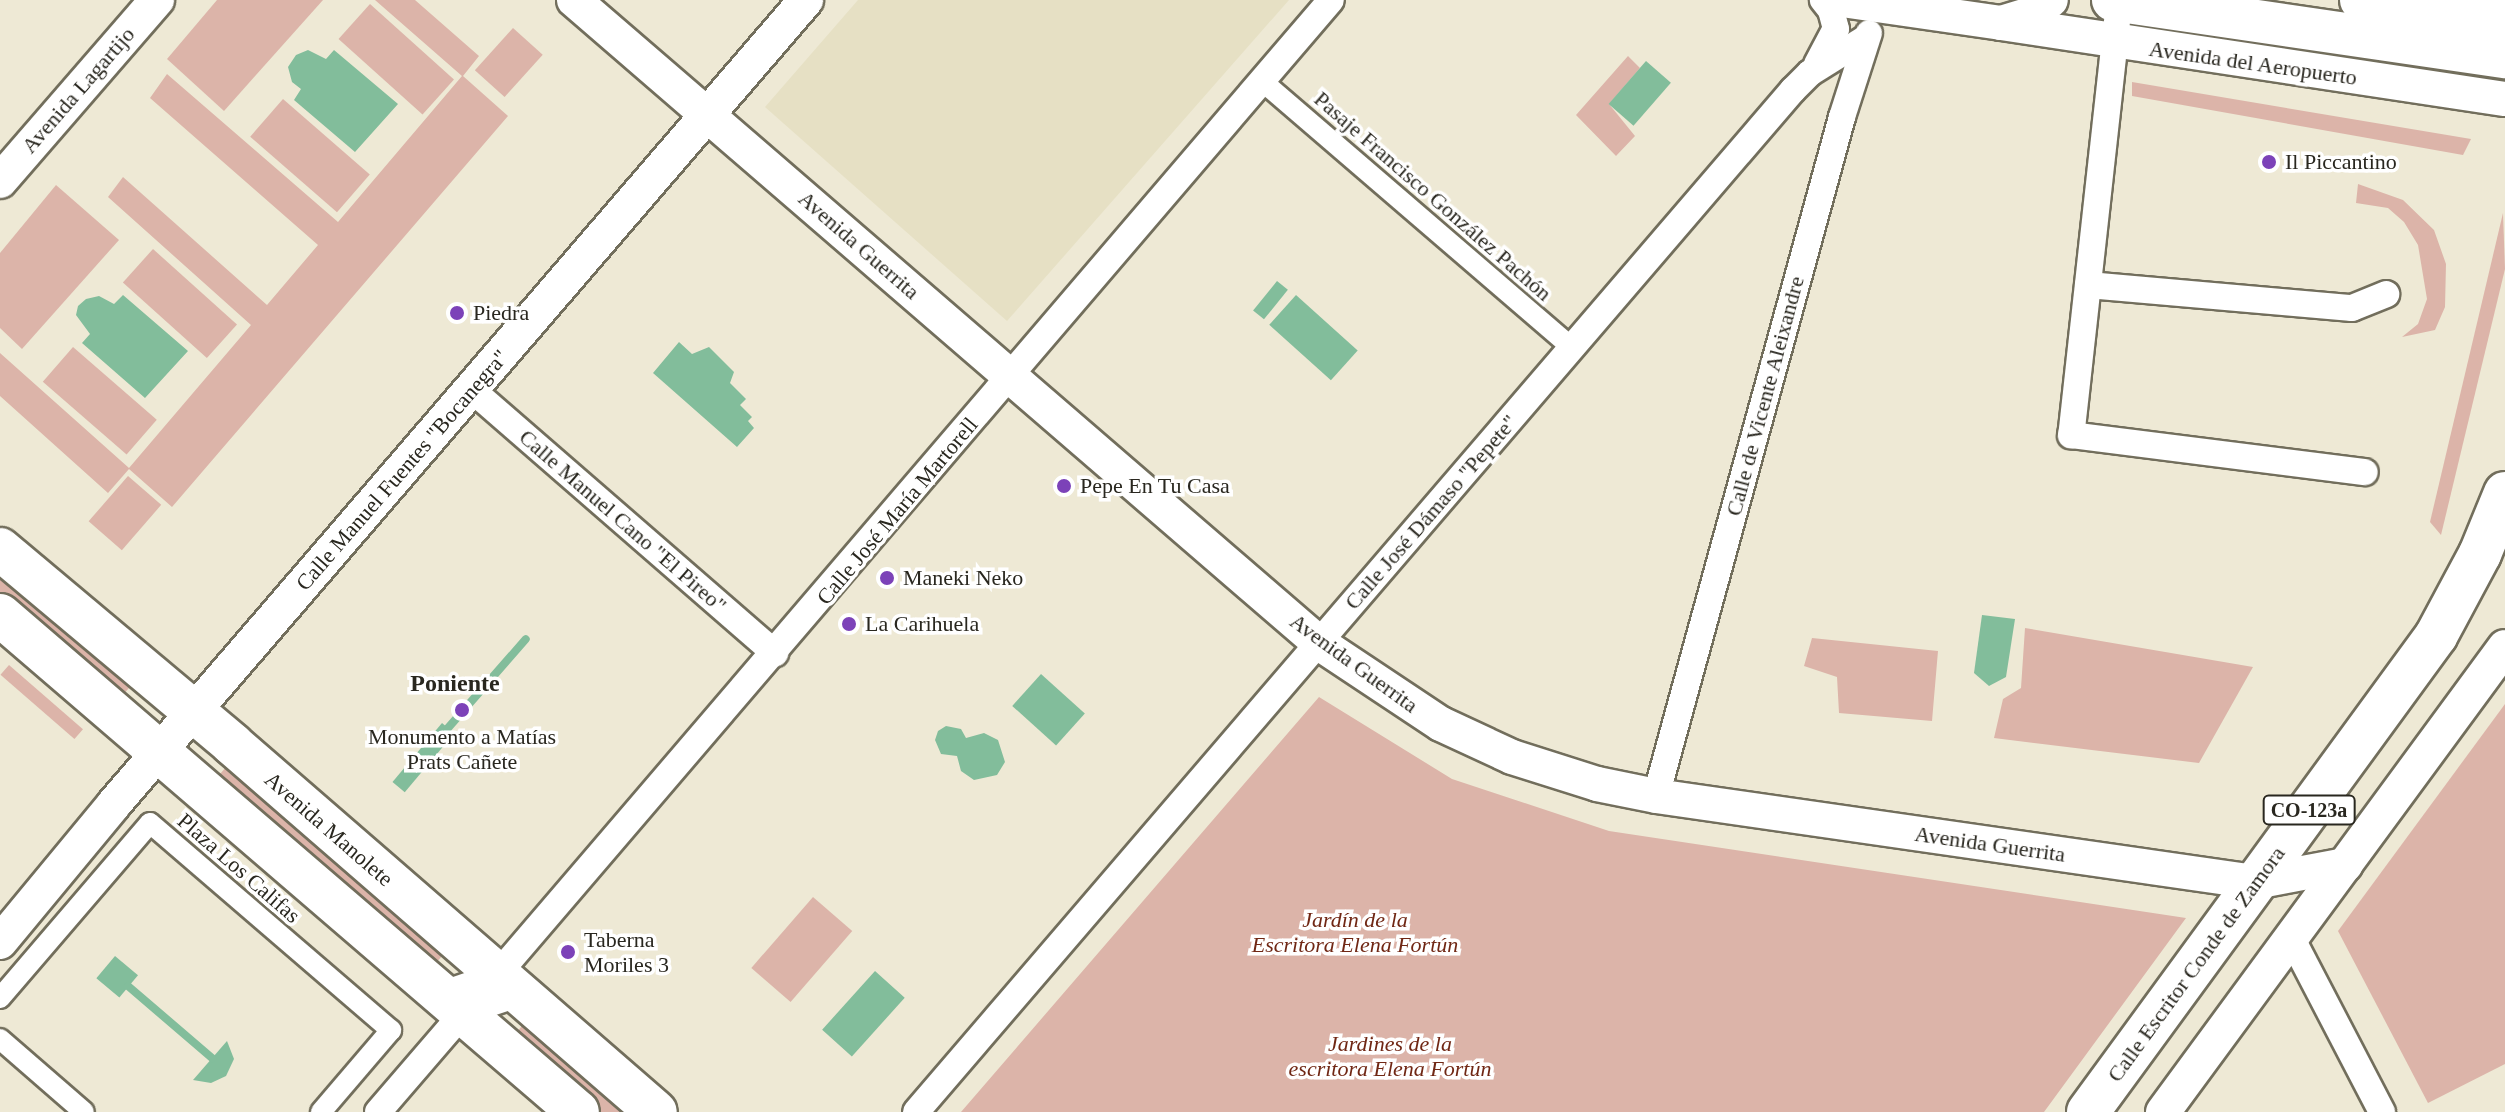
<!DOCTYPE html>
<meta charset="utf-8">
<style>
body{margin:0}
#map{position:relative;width:2505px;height:1112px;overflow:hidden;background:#eee9d5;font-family:"Times New Roman",serif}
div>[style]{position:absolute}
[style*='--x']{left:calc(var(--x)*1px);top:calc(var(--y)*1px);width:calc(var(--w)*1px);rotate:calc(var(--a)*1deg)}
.built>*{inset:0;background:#e6e0c4}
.green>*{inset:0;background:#dcb4a9;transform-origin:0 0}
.water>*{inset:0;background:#82bd9b;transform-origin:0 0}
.stream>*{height:8px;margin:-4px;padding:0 4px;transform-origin:4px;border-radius:4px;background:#82bd9b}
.roads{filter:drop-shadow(2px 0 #726e5c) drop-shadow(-2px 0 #726e5c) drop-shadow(0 2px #726e5c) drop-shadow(0 -2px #726e5c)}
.pedestrian>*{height:20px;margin:-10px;padding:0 10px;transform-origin:10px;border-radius:10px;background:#fff}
.minor>*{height:26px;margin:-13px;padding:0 13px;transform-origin:13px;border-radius:13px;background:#fff}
.tertiary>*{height:34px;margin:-17px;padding:0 17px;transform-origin:17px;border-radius:17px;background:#fff}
.primary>*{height:42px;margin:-21px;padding:0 21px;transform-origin:21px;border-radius:21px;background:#fff}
.dots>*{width:22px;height:22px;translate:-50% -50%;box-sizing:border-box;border:4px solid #fff;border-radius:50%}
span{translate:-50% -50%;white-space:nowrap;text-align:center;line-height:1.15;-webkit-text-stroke:7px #fff;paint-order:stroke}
.shield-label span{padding:2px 6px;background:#fff;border:2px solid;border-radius:6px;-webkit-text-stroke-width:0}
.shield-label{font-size:20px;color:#29271f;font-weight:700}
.street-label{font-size:22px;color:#29271f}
.poi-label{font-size:22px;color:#29271f}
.left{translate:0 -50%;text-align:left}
.park-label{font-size:22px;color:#702714;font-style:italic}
.neighbourhood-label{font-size:24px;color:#29271f;font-weight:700}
</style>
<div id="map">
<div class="built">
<div style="clip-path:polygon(858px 0,1289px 0,1007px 321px,765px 107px)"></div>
</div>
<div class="green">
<div style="clip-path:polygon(217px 0,323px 0,224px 111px,167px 59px)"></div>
<div style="clip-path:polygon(375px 0,415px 0,479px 56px,463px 76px,508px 116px,172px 507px,129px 469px,108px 493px,0 396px,0 353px,129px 468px,251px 325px,108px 197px,123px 177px,267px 305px,318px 245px,150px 98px,167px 74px,338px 222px,462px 76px)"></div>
<div style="left:370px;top:4px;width:113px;height:47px;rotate:42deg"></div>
<div style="left:513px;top:28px;width:40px;height:57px;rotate:42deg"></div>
<div style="clip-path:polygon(1628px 56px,1640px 68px,1609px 104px,1635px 136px,1616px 156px,1576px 115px)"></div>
<div style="clip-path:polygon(2132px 82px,2471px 139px,2463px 155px,2132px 96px)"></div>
<div style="left:283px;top:99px;width:115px;height:50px;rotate:41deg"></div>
<div style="clip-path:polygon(2358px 184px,2403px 200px,2434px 230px,2446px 264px,2445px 307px,2435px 330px,2402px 337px,2418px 324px,2427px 299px,2418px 245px,2404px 222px,2388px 208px,2356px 203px)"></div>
<div style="clip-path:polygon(56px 185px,119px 240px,22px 349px,0 328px,0 253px)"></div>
<div style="clip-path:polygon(2503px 213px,2505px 269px,2441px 535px,2430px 522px)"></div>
<div style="left:153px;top:249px;width:113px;height:45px;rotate:42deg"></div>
<div style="left:73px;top:347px;width:111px;height:46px;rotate:41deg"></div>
<div style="left:128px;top:476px;width:44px;height:60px;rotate:41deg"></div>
<div style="left:0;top:571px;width:174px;height:25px;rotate:41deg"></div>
<div style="clip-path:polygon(2025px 628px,2253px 667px,2199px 763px,1994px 738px,2003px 699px,2021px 688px)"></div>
<div style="clip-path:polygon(1812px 638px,1938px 651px,1932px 721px,1839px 713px,1837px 677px,1804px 666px)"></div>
<div style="left:9px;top:665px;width:98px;height:13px;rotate:41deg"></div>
<div style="clip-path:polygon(1319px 697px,1452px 779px,1609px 831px,2186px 918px,2044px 1112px,961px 1112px)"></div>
<div style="clip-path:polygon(2505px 704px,2505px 1064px,2428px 1103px,2338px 931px)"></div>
<div style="left:227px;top:766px;width:287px;height:18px;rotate:41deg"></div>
<div style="left:813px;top:897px;width:52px;height:94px;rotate:41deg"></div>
<div style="clip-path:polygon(525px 1022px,629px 1112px,600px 1112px,513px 1037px)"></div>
</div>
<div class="water">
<div style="clip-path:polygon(334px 50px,398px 104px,355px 152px,294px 100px,301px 89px,292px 82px,288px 67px,296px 55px,308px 50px,326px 59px)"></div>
<div style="left:1646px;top:61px;width:33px;height:57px;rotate:41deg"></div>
<div style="left:1277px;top:281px;width:14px;height:38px;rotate:39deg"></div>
<div style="clip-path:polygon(123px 295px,188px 351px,145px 398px,82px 343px,90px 334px,76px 315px,78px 306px,86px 299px,99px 296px,114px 304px)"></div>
<div style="left:1296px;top:295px;width:83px;height:40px;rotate:42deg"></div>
<div style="clip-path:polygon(679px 342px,692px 354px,709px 347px,734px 372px,730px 383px,746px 399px,740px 405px,752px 417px,748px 421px,754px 428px,737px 447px,653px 373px)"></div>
<div style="clip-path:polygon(1982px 615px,2015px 619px,2006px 677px,1989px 686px,1974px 673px)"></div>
<div style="left:1041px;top:674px;width:59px;height:43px;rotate:42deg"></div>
<div style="left:442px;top:723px;width:16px;height:77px;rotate:40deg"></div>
<div style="clip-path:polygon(946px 726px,961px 729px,966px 738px,984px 733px,998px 740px,1005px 762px,997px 775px,974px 780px,961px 771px,957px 756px,941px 754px,935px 740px,938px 731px)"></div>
<div style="left:115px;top:956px;width:30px;height:29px;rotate:40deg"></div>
<div style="left:875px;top:971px;width:40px;height:79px;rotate:42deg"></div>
<div style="clip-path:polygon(227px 1041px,234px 1059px,226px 1076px,211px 1083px,193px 1080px)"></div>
</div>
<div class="stream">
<div style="--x:448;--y:728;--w:118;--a:-48.8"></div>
<div style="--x:128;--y:986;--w:111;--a:40.6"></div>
</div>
<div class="roads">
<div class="pedestrian">
<div style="--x:1262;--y:81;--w:409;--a:40.7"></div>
<div style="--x:0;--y:998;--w:230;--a:-49.4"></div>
<div style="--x:150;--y:823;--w:318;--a:40.7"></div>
<div style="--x:391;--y:1030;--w:108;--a:130.5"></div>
<div style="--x:0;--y:1039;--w:111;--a:41"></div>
</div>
<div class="minor">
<div style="--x:2117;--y:21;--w:417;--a:96.3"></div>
<div style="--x:2071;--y:435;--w:296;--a:7.2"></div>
<div style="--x:1817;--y:64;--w:40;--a:-62"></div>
<div style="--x:1836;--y:29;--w:20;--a:-105"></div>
<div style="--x:1831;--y:10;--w:13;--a:-129"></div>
<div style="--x:2088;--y:285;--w:265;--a:5"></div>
<div style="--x:2352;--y:308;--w:37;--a:-22"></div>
<div style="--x:471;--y:389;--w:403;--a:41"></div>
<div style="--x:1656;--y:796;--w:704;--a:-74.68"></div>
<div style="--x:1842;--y:117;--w:88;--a:-72.2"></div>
<div style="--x:2292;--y:939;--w:195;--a:62.5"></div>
<div style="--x:443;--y:994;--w:56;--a:-18.8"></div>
<div style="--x:496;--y:976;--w:1284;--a:-49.45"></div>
<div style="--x:378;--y:1112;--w:132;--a:-49.3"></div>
<div style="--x:464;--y:1012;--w:57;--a:-18.4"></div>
<div style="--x:916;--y:1112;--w:1347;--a:-49.37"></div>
<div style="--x:1793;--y:90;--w:24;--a:-45"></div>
<div style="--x:1810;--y:73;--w:66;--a:-32"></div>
</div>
<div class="tertiary">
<div style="--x:574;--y:0;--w:984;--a:40.8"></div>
<div style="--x:1319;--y:643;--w:146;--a:33.6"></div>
<div style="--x:1441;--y:724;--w:78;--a:24.9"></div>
<div style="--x:1512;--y:757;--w:89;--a:17.6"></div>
<div style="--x:1597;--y:784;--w:60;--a:11.5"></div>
<div style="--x:1656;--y:796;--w:605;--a:8.17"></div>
<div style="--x:2255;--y:882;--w:92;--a:-10.7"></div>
<div style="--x:1842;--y:0;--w:161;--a:8.2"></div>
<div style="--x:2001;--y:23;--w:37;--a:-17"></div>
<div style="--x:2036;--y:12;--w:19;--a:-39"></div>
<div style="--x:2001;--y:23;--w:510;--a:8.58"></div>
<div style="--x:0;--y:181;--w:240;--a:-49.1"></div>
<div style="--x:0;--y:942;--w:179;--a:-50.4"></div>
<div style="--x:114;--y:804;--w:1061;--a:-49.28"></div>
<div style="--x:2163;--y:1112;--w:577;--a:-53.67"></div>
</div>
<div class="primary">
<div style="--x:2113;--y:0;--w:396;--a:8.3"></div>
<div style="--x:2361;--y:0;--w:146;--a:8.3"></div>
<div style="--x:0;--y:549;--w:303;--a:40"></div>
<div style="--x:232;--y:744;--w:561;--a:40.96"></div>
<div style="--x:0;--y:615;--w:762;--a:40.69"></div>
<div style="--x:2088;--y:1112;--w:590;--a:-53.83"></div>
<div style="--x:2436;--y:636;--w:93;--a:-61.8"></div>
<div style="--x:2480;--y:554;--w:66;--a:-67.7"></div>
</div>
</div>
<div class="dots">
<div style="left:2269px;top:162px;background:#7c42b8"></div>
<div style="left:457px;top:313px;background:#7c42b8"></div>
<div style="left:1064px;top:486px;background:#7c42b8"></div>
<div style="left:887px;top:578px;background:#7c42b8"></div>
<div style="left:849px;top:624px;background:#7c42b8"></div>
<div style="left:462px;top:710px;background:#7c42b8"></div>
<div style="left:568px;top:952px;background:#7c42b8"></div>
</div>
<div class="shield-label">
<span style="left:2309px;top:810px">CO-123a</span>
</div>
<div class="street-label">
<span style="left:2253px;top:63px;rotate:8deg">Avenida del Aeropuerto</span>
<span style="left:78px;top:90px;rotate:-49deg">Avenida Lagartijo</span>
<span style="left:1433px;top:196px;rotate:41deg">Pasaje Francisco González Pachón</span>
<span style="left:859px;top:245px;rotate:41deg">Avenida Guerrita</span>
<span style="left:1765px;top:396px;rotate:-75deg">Calle de Vicente Aleixandre</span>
<span style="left:402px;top:470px;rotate:-49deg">Calle Manuel Fuentes "Bocanegra"</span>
<span style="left:897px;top:511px;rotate:-50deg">Calle José María Martorell</span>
<span style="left:1431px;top:512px;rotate:-49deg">Calle José Dámaso "Pepete"</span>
<span style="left:623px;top:521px;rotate:41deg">Calle Manuel Cano "El Pireo"</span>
<span style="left:1354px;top:663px;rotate:36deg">Avenida Guerrita</span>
<span style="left:329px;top:829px;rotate:41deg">Avenida Manolete</span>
<span style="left:1990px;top:844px;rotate:8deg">Avenida Guerrita</span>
<span style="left:239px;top:868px;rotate:41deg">Plaza Los Califas</span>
<span style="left:2196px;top:964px;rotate:-54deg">Calle Escritor Conde de Zamora</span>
</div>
<div class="poi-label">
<span class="left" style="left:2285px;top:162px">Il Piccantino</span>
<span class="left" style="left:473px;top:313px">Piedra</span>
<span class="left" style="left:1080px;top:486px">Pepe En Tu Casa</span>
<span class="left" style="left:903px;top:578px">Maneki Neko</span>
<span class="left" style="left:865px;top:624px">La Carihuela</span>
<span style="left:462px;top:749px">Monumento a Matías<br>Prats Cañete</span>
<span class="left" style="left:584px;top:952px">Taberna<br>Moriles 3</span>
</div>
<div class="park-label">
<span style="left:1355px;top:932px">Jardín de la<br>Escritora Elena Fortún</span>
<span style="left:1390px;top:1056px">Jardines de la<br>escritora Elena Fortún</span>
</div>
<div class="neighbourhood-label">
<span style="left:455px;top:684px">Poniente</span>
</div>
</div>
